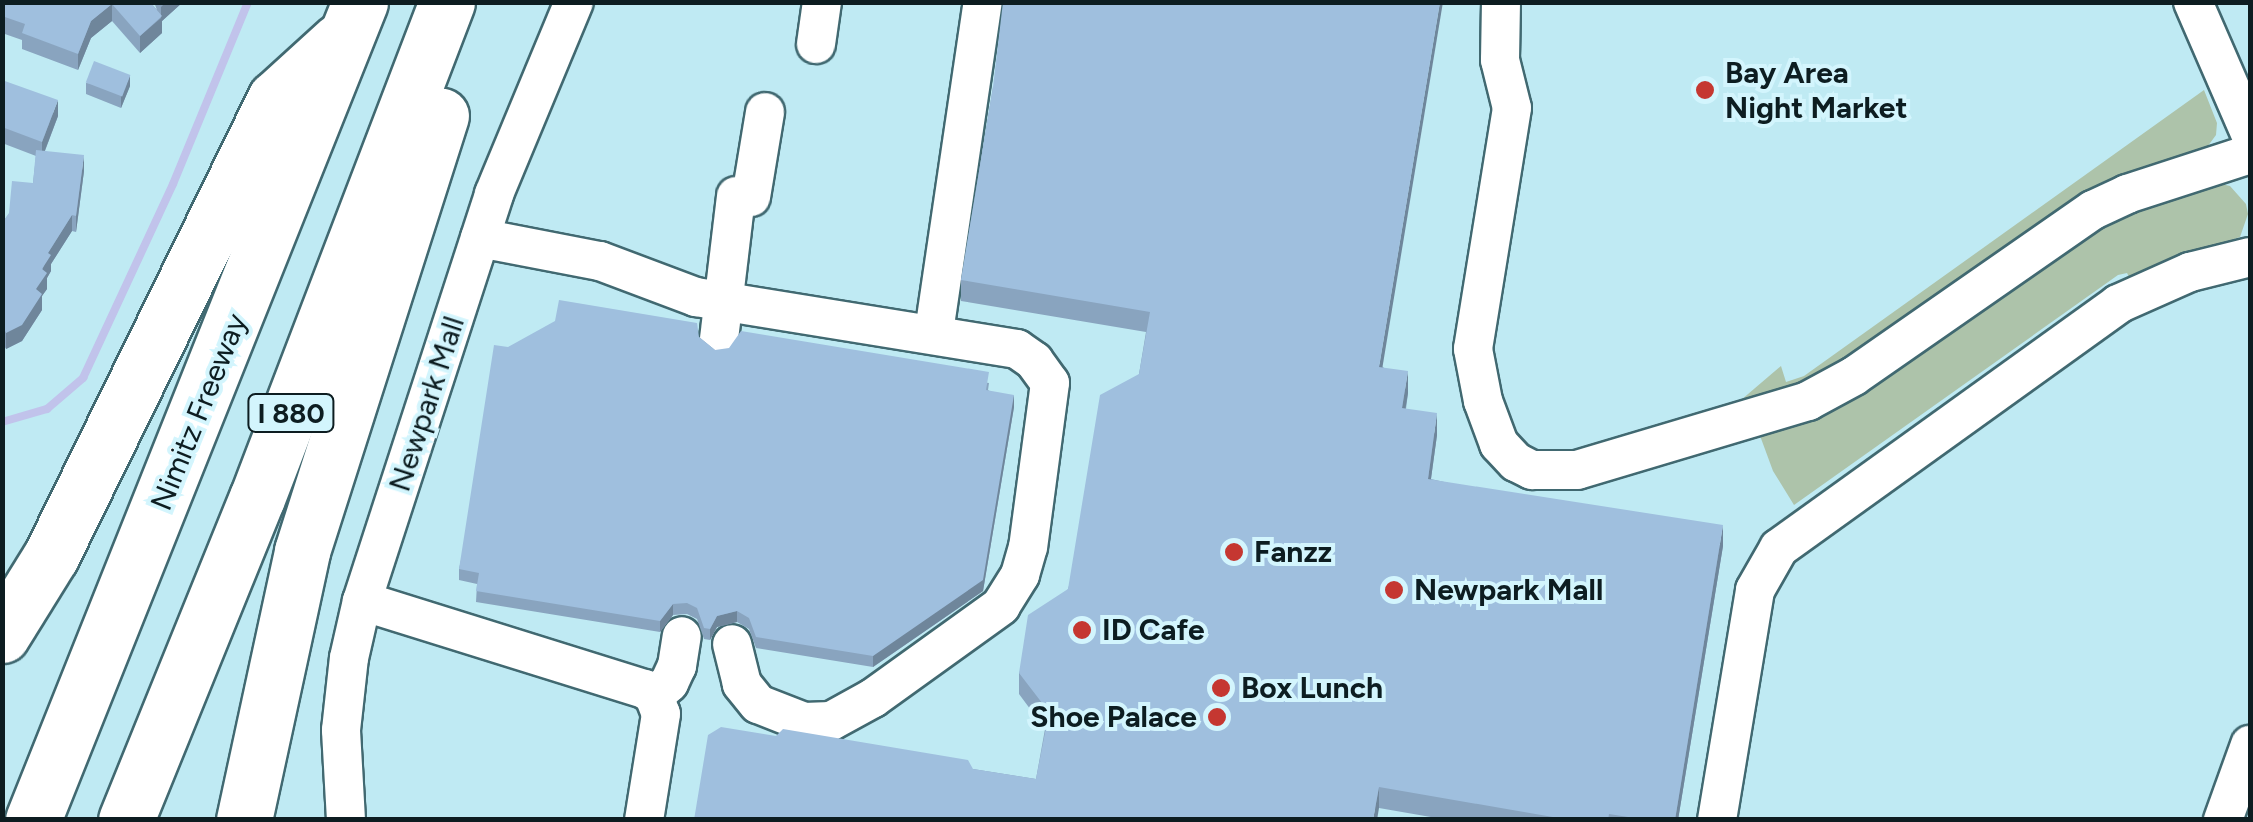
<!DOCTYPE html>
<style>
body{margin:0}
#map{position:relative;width:2253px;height:822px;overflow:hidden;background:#bfeaf3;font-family:Figtree,sans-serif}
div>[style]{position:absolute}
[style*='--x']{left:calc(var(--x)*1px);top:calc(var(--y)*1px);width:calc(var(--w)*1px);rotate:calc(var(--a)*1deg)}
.green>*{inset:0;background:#adc3aa}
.stream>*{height:8px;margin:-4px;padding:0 4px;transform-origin:4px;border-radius:4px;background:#c1c3eb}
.roads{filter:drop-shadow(2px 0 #416971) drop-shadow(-2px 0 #416971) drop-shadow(0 2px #416971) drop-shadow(0 -2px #416971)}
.minor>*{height:38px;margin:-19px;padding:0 19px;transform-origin:19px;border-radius:19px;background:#fff}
.highway>*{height:55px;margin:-27.5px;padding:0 27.5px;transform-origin:27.5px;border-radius:27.5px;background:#fff}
.wall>*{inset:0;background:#89a4bf}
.shaded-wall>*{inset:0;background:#6f869b}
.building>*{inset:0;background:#9fbfde;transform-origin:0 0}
.dots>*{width:28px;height:28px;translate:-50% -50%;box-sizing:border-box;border:5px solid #d3f5fd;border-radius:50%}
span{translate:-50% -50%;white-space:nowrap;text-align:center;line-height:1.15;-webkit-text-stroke:8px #d3f5fd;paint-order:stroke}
.shield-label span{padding:2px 8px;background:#d3f5fd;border:2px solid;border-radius:8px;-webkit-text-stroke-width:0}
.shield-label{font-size:28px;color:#0d1d21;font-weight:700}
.poi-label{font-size:30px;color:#0d1d21;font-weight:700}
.left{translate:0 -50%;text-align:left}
.right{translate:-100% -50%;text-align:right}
.street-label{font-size:30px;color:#0d1d21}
.frame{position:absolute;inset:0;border:5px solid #0d1d21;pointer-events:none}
</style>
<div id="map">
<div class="green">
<div style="clip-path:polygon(2204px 90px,2217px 123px,2216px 135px,2202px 154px,2096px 190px,2057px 212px,1834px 370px,1749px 401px,1741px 400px,1781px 366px,1786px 382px,1804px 376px)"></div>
<div style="clip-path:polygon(2217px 183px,2230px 186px,2246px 204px,2248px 214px,2240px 237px,2129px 277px,2127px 273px,2118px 275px,1794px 505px,1773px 471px,1759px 433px,2101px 225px,2136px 208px)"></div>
</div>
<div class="stream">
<div style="--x:2;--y:422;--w:47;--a:-16.1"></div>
<div style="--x:47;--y:409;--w:48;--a:-40.7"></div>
<div style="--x:83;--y:378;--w:214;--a:-65.1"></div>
<div style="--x:173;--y:184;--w:197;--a:-67.6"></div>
</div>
<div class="roads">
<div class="minor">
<div style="--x:1501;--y:2;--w:58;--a:91"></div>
<div style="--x:1500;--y:60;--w:49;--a:76"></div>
<div style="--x:1512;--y:108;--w:244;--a:99.2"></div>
<div style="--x:1473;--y:349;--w:53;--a:79.1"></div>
<div style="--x:1483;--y:401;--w:46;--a:69.6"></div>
<div style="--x:1499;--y:444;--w:25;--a:47"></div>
<div style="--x:1516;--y:462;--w:18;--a:27"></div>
<div style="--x:1532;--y:470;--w:45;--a:0"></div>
<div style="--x:1577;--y:470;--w:241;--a:-16.6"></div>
<div style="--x:1808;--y:401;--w:52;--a:-28.5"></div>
<div style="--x:1854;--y:376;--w:291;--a:-34.8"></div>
<div style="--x:2093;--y:210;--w:38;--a:-25"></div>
<div style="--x:2127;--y:194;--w:129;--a:-18"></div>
<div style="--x:2193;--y:2;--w:143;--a:66.5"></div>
<div style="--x:816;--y:44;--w:42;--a:-81.9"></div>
<div style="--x:751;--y:197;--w:86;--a:-80.6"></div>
<div style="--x:480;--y:238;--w:122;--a:10.9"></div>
<div style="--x:600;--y:261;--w:103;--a:20.6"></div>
<div style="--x:696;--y:297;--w:325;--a:9.2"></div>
<div style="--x:1017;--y:349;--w:21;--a:35"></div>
<div style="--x:1034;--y:361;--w:27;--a:54"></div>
<div style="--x:1050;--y:383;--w:165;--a:97.6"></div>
<div style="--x:1028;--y:547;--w:29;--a:106"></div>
<div style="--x:1020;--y:575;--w:36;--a:122"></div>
<div style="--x:1001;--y:606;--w:158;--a:144.3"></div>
<div style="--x:873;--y:698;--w:48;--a:151.3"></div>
<div style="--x:831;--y:721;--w:27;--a:178"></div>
<div style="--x:804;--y:722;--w:49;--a:-158.6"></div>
<div style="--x:758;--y:704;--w:26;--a:-129"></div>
<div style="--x:742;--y:684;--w:41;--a:-104"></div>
<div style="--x:934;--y:332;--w:334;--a:-81.6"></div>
<div style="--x:719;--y:339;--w:144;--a:-83.2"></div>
<div style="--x:362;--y:601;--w:296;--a:17.3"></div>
<div style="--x:645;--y:689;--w:11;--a:38"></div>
<div style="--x:654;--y:696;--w:19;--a:69"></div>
<div style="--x:661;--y:714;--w:107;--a:99.1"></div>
<div style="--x:654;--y:696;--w:20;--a:-41"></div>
<div style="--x:669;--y:683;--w:19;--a:-65"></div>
<div style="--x:677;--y:666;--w:30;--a:-81"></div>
<div style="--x:346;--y:820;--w:90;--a:-93.2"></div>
<div style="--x:341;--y:730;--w:72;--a:-83.7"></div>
<div style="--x:349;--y:658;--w:58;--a:-77.2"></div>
<div style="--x:362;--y:601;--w:428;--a:-72"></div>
<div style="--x:494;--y:194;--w:208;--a:-67.4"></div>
<div style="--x:1717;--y:820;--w:233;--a:-80.6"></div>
<div style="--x:1755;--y:590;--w:48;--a:-60.3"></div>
<div style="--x:1779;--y:548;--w:418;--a:-35.7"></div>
<div style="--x:2118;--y:304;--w:79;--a:-24"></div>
<div style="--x:2190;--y:272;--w:62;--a:-14"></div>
<div style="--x:2223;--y:820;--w:80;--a:-70.2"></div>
</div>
<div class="highway">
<div style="--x:2;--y:635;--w:93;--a:-58.2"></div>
<div style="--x:51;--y:556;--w:509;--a:-63.89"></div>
<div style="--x:275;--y:99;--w:86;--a:-42.2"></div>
<div style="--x:33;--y:820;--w:881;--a:-68.21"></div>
<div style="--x:126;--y:820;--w:348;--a:-67.9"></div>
<div style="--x:257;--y:498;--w:531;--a:-69.04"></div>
<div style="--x:244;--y:820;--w:275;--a:-77.8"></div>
<div style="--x:302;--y:551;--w:457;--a:-72.3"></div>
</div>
</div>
<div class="wall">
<div style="clip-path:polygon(2px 2px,150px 2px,157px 10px,154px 2px,183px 2px,162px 21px,162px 33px,140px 53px,112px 21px,91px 38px,78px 70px,22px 49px,22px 40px,2px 33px)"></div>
<div style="clip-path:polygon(2px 80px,58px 116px,45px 151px,84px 171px,76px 232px,72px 231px,51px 264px,51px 271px,47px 278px,47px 289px,42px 296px,42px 310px,22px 341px,6px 349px,2px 342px,2px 223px,33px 183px,36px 156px,2px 143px)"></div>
<div style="clip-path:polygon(86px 83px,130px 86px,121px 108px,86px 94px)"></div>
<div style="clip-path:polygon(993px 87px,1383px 367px,1408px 393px,1406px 409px,1437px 435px,1431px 479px,1723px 546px,1678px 820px,1448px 820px,1379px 808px,694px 820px,973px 769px,1036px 779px,1045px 729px,1019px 694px,1019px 673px,1068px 589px,1139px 374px,1146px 332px,961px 301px,961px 280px)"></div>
<div style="clip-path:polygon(699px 337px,715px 350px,989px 383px,988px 390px,1014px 407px,983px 591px,873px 667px,756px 648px,749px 629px,737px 622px,717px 627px,710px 640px,704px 639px,697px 619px,687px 614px,673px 615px,660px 632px,476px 602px,477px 584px,459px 580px,459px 569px,508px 347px)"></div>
</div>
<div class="shaded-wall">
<div style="clip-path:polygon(166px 2px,183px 2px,162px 21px,162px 33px,140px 53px,140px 36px,161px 18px,161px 7px)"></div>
<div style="clip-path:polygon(1440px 2px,1443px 2px,1379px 388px,1379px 367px)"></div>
<div style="clip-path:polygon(112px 4px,112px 21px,91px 38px,78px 70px,78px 54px,91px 21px)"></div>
<div style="clip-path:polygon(130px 75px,130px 86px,121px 108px,121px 97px)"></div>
<div style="clip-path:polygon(58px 100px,58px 116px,42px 158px,42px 142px)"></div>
<div style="clip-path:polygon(84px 155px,84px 171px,76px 232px,76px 216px)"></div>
<div style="clip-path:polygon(72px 215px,72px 231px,51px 264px,51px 271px,47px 278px,47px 289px,42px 296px,42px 310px,22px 341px,6px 349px,6px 333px,36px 289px,48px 253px)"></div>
<div style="clip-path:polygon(1408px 371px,1408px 393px,1402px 429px,1402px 408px)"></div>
<div style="clip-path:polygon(1014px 395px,1014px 407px,983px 591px,873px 667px,873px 656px)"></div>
<div style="clip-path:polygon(1437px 413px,1437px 435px,1428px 500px,1428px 479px)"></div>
<div style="clip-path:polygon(1723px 525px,1723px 546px,1678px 820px,1675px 820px)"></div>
<div style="clip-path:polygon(673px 604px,673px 615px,660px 632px,660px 621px)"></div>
<div style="clip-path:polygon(737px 611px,737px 622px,717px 627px,710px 640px,710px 629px,717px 616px)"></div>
<div style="clip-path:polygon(1379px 787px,1379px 808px,1377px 820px,1373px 820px)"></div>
</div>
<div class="building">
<div style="clip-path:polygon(2px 2px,150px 2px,162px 16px,140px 36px,112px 4px,91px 21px,78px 54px,22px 33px,25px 24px,2px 16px)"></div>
<div style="clip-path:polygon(1003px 2px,1440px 2px,1379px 367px,1408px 371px,1402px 408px,1437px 413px,1428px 479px,1723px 525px,1675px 820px,1647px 820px,1609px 814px,1608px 820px,1570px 820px,1379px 787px,1373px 820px,694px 820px,708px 735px,721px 727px,776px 736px,783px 729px,968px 760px,973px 769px,1036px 779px,1049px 712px,1019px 673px,1028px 615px,1068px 589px,1100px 395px,1139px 374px,1150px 312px,961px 280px,993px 87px)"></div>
<div style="left:94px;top:61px;width:39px;height:23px;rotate:21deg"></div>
<div style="clip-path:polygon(2px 80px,58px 100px,42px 142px,2px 127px)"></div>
<div style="clip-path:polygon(36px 150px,84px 155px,76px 216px,72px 215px,48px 253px,51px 255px,42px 269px,47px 273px,36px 289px,42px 294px,22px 325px,6px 333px,2px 325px,2px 223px,9px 213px,12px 181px,33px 183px)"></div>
<div style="clip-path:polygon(559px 300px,697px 323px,699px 337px,715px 350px,729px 348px,741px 331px,989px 372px,986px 390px,1014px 395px,983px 580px,873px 656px,756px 637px,749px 618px,737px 611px,717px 616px,710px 629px,704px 628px,697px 608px,687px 603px,673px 604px,660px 621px,476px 591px,479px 573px,459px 569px,494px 345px,508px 347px,555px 321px)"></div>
</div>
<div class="dots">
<div style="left:1705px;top:90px;background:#c53731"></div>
<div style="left:1234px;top:552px;background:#c53731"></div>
<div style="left:1394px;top:590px;background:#c53731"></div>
<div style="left:1082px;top:630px;background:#c53731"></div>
<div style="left:1221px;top:688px;background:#c53731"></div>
<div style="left:1217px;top:717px;background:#c53731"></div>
</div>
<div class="shield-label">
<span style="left:291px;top:413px">I 880</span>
</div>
<div class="poi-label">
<span class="left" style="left:1725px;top:90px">Bay Area<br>Night Market</span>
<span class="left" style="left:1254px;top:552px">Fanzz</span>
<span class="left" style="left:1414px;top:590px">Newpark Mall</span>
<span class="left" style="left:1102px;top:630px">ID Cafe</span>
<span class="left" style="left:1241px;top:688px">Box Lunch</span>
<span class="right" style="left:1197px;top:717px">Shoe Palace</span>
</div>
<div class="street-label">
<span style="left:427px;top:404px;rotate:-72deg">Newpark Mall</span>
<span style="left:199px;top:412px;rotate:-68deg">Nimitz Freeway</span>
</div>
<div class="frame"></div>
</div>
